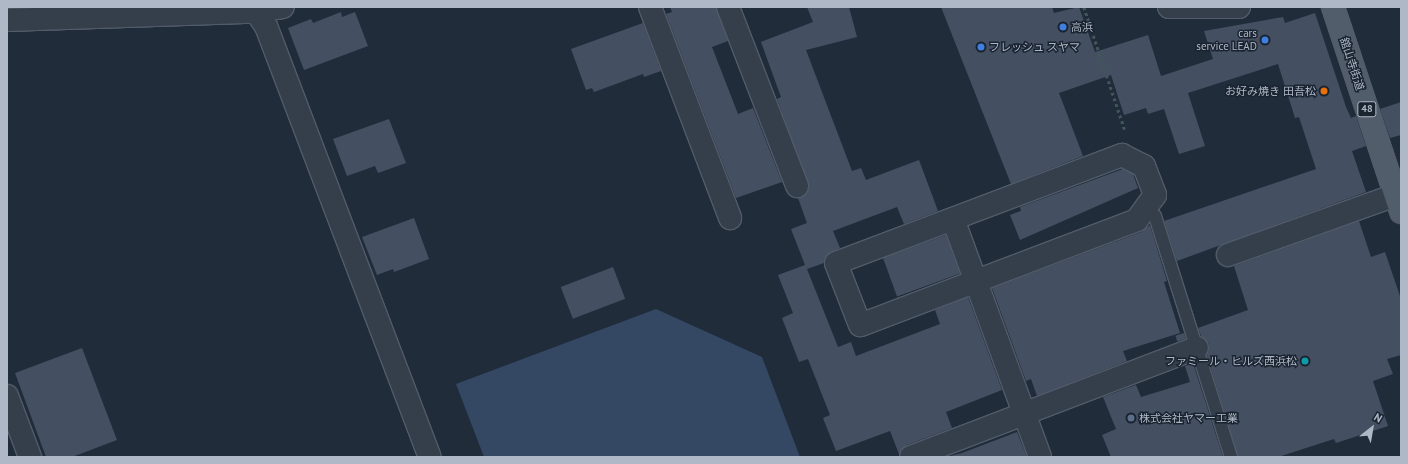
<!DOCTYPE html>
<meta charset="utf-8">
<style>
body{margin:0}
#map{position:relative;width:1408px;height:464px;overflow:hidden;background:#212c3b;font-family:"PT Sans","Noto Sans JP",sans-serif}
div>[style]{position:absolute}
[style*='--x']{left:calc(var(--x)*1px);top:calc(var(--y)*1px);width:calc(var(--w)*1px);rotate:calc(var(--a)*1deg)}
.water>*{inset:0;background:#344763}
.building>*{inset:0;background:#444f62;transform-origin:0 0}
.path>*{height:2.5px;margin-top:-1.25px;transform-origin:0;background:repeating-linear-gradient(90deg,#405659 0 3px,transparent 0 6px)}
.roads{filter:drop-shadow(1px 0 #525b69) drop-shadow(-1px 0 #525b69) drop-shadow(0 1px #525b69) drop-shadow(0 -1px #525b69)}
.service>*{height:12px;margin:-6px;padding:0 6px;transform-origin:6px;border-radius:6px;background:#353e4b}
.minor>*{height:22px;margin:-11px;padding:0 11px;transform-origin:11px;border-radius:11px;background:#353e4b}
.tertiary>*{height:22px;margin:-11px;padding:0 11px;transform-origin:11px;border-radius:11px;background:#353e4b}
.primary>*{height:22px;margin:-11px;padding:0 11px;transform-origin:11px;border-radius:11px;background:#525d6b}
.dots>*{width:11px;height:11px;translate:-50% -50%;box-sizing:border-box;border:2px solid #1a2330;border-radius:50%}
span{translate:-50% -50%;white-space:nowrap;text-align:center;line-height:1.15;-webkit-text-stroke:3px #1a2330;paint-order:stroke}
.shield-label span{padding:1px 3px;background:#1a2330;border:1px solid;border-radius:3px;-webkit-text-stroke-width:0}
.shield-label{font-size:10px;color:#afb8c7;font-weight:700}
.poi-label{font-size:11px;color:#afb8c7}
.left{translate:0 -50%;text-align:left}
.right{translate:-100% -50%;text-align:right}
.street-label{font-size:11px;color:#afb8c7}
.frame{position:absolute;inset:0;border:8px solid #afb8c7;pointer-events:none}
.north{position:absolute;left:1352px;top:408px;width:40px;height:40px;-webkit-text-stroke:3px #1a2330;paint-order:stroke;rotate:31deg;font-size:11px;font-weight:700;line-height:16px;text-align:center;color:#afb8c7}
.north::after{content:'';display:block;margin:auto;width:14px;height:18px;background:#afb8c7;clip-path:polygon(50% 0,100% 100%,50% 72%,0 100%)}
</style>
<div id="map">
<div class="water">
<div style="clip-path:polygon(656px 309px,762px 357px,800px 457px,484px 457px,456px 384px)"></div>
</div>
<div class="building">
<div style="clip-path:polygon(670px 7px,716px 7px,728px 41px,712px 47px,738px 114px,753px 108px,782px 182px,736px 198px,666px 14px,672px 12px)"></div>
<div style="clip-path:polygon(807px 7px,849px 7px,857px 37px,806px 50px,852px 171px,861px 168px,866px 180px,919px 160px,938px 211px,904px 224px,897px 207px,833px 231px,840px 248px,827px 255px,824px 263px,807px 269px,838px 347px,851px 342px,856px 356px,940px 324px,935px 310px,968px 297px,1002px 390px,946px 412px,952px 428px,907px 445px,899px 454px,890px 431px,836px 451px,823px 418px,830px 415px,808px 359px,799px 362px,782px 318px,793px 313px,778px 275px,805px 265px,791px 229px,807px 223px,798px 198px,806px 194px,809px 188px,777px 99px,781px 97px,761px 42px,813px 22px)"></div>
<div style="clip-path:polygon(941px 7px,1052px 7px,1054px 13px,1079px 7px,1095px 52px,1148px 35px,1161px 76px,1213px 59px,1204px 31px,1283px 17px,1285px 23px,1315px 13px,1346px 107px,1351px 118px,1356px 116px,1366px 146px,1352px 151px,1366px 192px,1177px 261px,1164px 221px,1316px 169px,1299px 117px,1295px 118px,1278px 64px,1188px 93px,1205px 146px,1179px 154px,1164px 109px,1148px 114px,1146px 108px,1124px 115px,1111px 75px,1059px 93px,1083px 156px,1011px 184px)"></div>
<div style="clip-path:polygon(341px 12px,342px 17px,355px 12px,368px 46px,304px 70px,288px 28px,311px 19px,313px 23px)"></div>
<div style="clip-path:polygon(643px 23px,661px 71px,644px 77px,643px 74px,594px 92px,592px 88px,586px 90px,571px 49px)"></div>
<div style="clip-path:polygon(1401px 102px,1401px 135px,1390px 138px,1380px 109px)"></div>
<div style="clip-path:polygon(389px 119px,406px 163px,378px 173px,375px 166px,347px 176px,333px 139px)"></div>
<div style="clip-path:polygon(1123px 169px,1133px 174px,1138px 188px,1020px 240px,1010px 215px,1021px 211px,1020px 207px)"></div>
<div style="clip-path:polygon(414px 218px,429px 259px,394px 272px,393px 269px,377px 275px,362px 237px)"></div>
<div style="clip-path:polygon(1359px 221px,1371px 257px,1385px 252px,1401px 299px,1401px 355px,1387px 359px,1393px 374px,1373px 381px,1388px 426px,1336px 443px,1334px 439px,1278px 457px,1238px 457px,1207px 356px,1209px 344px,1201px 336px,1198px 328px,1248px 310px,1234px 266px)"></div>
<div style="clip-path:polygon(1150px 225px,1167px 281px,1164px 282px,1180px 333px,1123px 351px,1127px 361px,1037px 396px,1031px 379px,1026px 381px,992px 288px,1141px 232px)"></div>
<div style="left:946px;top:235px;width:41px;height:67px;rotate:70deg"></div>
<div style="left:613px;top:267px;width:34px;height:56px;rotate:69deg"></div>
<div style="left:1184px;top:333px;width:6px;height:9px;rotate:72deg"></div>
<div style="clip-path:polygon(82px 348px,117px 440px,72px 457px,46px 457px,15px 373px)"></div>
<div style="clip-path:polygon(1193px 363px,1223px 457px,1111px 457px,1102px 435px,1116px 429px,1103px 397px,1136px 385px,1141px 397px,1190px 382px,1185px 366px)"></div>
<div style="clip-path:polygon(1017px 432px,1027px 457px,946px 457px,962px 453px)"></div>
</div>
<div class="path">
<div style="--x:1084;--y:7;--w:130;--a:71.6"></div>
</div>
<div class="roads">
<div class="service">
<div style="--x:1145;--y:209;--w:12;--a:35"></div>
<div style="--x:1155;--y:216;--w:253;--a:72.5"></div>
</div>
<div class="minor">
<div style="--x:253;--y:7;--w:23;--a:56"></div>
<div style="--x:266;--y:26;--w:461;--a:69.2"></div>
<div style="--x:650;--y:7;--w:226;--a:69.2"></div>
<div style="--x:728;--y:7;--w:192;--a:68.9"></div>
<div style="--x:7;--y:20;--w:245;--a:-1.9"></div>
<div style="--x:252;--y:12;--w:31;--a:-9"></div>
<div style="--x:1122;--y:155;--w:25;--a:27"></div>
<div style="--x:1144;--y:166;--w:31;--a:69"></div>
<div style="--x:1155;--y:195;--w:31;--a:126"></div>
<div style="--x:1137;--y:220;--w:296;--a:159.2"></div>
<div style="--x:860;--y:325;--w:66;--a:-111.2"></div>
<div style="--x:836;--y:263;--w:306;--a:-20.7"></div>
<div style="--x:953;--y:219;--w:253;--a:69.9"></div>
<div style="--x:1228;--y:255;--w:178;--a:-19.7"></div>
<div style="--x:7;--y:396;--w:65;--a:69.3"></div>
<div style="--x:911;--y:457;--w:306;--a:-20.9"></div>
</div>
<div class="tertiary">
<div style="--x:1169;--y:7;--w:70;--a:0"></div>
</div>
<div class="primary">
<div style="--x:1333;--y:7;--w:216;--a:71.6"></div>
</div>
</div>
<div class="dots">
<div style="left:1063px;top:27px;background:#3f7fe0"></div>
<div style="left:1265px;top:40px;background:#3f7fe0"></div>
<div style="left:981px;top:47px;background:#3f7fe0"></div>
<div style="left:1324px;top:91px;background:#e8710a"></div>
<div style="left:1305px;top:361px;background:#0f9aa8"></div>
<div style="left:1131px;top:418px;background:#5c6f8a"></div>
</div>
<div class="shield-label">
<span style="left:1367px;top:109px">48</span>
</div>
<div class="poi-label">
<span class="left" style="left:1071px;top:27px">高浜</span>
<span class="right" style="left:1257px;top:40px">cars<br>service LEAD</span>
<span class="left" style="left:989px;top:47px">フレッシュ スヤマ</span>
<span class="right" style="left:1316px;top:91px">お好み焼き 田吾松</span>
<span class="right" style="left:1297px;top:361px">ファミール・ヒルズ西浜松</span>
<span class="left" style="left:1139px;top:418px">株式会社ヤマー工業</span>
</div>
<div class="street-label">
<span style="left:1352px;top:64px;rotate:72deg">舘山寺街道</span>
</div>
<div class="frame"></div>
<div class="north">N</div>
</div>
